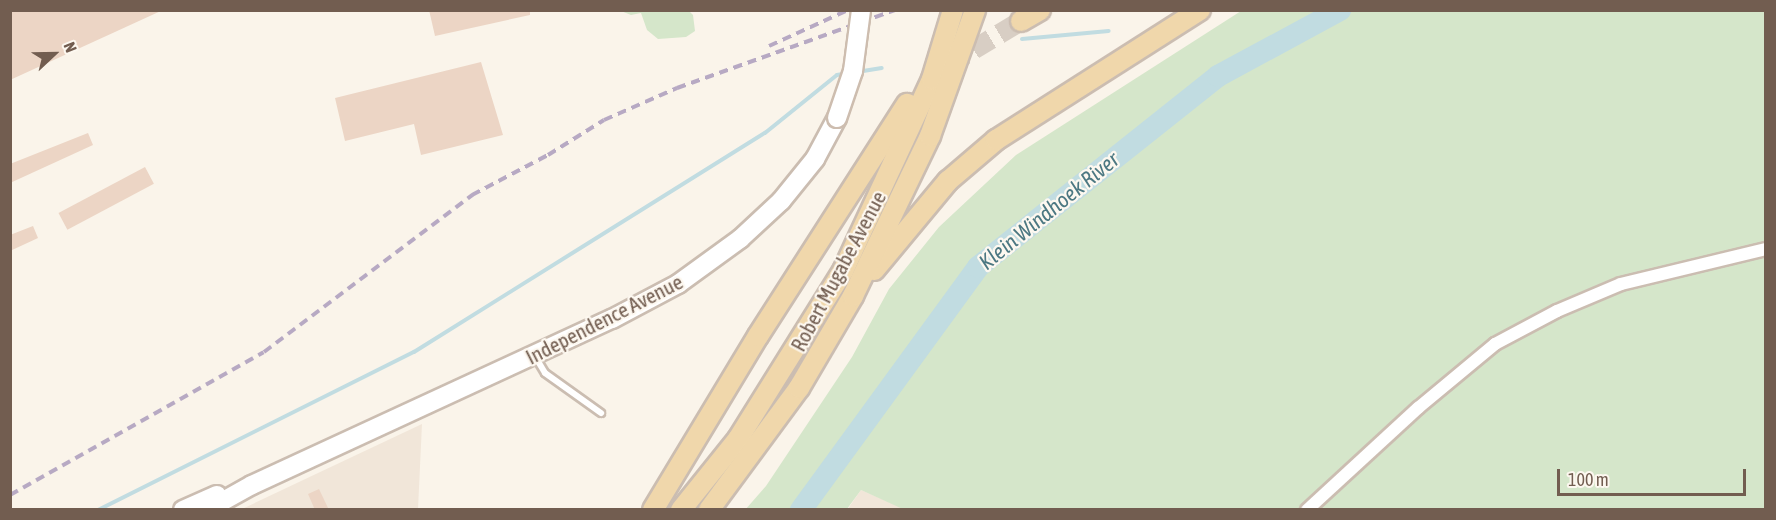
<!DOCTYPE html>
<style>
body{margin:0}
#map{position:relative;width:1776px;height:520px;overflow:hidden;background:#faf4ea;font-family:"Asap Condensed",sans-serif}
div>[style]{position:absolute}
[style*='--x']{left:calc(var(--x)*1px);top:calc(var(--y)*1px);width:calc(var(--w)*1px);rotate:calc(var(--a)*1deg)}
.residential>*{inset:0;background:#f1e6d9}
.green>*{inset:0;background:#d5e6ca}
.stream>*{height:4px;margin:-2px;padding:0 2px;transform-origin:2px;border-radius:2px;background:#c1dce1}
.river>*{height:22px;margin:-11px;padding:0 11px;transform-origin:11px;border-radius:11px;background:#c1dce1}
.building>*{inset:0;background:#ecd5c5;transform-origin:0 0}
.primary-tunnel>*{height:20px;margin-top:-10px;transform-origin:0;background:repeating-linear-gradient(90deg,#d8cec4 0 20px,transparent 0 30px)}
.roads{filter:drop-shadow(2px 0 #cbbdb1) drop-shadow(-2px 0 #cbbdb1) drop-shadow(0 2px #cbbdb1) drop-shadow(0 -2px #cbbdb1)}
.lane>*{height:6px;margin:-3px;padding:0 3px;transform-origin:3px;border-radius:3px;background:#fff}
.street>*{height:12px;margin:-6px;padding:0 6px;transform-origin:6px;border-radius:6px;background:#fff}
.secondary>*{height:18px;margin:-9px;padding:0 9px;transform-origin:9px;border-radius:9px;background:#fff}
.primary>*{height:20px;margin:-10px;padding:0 10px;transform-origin:10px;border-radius:10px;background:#f0d7ab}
.rail>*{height:4px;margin-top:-2px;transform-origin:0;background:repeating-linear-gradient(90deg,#b7a9c3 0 9px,transparent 0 15px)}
.bridges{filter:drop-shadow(2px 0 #cdbdaf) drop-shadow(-2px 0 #cdbdaf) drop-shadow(0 2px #cdbdaf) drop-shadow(0 -2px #cdbdaf)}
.secondary-bridge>*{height:18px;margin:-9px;padding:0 9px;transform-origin:9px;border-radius:9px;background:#fff}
span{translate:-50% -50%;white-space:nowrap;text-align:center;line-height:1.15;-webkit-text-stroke:4.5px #fdf8f0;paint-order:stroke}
.street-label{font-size:21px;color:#725d50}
.water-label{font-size:22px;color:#4c7882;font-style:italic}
.frame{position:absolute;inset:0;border:12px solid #725d50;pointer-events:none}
.north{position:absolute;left:24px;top:24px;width:60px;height:60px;-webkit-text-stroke:4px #fdf8f0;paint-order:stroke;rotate:68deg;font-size:16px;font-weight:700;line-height:24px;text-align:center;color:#725d50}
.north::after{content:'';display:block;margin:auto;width:21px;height:27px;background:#725d50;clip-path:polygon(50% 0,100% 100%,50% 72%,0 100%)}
.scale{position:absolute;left:1557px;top:469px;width:189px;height:27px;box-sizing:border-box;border:3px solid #725d50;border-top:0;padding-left:8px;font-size:18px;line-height:21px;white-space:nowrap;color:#725d50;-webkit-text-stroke:4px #fdf8f0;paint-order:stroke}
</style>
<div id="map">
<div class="residential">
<div style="clip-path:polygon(422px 424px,418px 509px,240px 510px,318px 473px)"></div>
<div style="clip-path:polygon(861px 490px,905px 509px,847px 510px)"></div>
</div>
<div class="green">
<div style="clip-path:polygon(621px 11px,689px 11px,693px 15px,695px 31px,686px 37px,658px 39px,647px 30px,641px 13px,631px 15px)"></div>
<div style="clip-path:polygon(1241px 11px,1765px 11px,1765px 509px,905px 510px,861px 490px,847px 509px,745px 510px,766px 486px,852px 357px,889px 289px,939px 227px,1016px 155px)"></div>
</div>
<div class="stream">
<div style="--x:1022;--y:39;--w:87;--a:-5.3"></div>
<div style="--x:857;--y:72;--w:25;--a:-9"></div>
<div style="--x:98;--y:510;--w:353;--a:-26.6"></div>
<div style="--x:414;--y:352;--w:414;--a:-32"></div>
<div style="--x:765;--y:133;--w:92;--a:-38.9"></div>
<div style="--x:837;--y:75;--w:10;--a:-11"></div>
</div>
<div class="river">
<div style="--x:801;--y:510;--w:301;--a:-53.9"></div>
<div style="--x:978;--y:267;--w:307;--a:-38.5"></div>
<div style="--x:1218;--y:76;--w:139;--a:-28.4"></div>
</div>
<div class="building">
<div style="clip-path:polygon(10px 10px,163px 10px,10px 80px)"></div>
<div style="clip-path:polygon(429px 10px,530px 10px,530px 15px,435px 36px)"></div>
<div style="clip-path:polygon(481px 62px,503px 135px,421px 155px,414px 124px,345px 141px,335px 98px)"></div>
<div style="clip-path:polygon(88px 133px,93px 145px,10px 183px,10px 164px)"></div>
<div style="left:145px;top:167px;width:19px;height:98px;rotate:62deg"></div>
<div style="clip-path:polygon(33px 226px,38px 238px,10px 251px,10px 235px)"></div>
<div style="clip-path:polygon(319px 489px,329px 510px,315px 510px,308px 494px)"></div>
</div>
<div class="primary-tunnel">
<div style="--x:948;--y:65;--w:85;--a:-31.1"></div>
</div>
<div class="roads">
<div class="lane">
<div style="--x:536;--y:358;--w:17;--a:59"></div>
<div style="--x:545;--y:373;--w:69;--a:35.5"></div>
</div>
<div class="street">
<div style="--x:1307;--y:510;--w:151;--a:-42.6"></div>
<div style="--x:1418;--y:408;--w:100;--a:-39.7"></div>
<div style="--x:1495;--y:344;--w:70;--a:-28"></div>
<div style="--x:1557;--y:311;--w:69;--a:-22.9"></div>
<div style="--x:1621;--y:284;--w:149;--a:-13.6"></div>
</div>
<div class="secondary">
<div style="--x:183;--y:510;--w:37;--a:-24"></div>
<div style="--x:207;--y:510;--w:51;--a:-29.1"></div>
<div style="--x:252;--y:485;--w:396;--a:-24.8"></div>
<div style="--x:612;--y:319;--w:75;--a:-27.9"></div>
<div style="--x:678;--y:284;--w:77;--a:-36"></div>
<div style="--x:740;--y:239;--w:56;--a:-42.8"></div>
<div style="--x:781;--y:201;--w:54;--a:-51"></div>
<div style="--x:815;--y:159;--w:47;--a:-61.8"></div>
</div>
<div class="primary">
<div style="--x:1021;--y:21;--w:22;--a:-30"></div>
<div style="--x:874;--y:270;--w:116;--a:-50.3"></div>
<div style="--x:948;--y:181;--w:63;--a:-40.5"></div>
<div style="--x:996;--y:140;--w:242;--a:-32.5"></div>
<div style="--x:653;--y:510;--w:203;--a:-58.9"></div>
<div style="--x:758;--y:336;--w:276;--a:-57.3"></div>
<div style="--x:681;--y:510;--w:91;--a:-51.2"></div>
<div style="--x:738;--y:439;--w:198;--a:-58"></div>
<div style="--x:843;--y:271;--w:212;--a:-65.1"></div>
<div style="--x:932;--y:79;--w:72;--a:-73.1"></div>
<div style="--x:709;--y:510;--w:152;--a:-53.6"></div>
<div style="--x:799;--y:388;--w:107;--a:-59.6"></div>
<div style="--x:853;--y:296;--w:178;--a:-64.3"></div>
<div style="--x:930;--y:136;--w:134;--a:-70.3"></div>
</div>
</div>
<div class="rail">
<div style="--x:769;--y:46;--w:87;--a:-24.5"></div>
<div style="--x:10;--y:495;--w:291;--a:-29.4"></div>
<div style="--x:264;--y:352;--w:261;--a:-37"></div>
<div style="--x:472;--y:195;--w:86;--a:-27.8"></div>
<div style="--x:548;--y:155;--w:66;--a:-32"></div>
<div style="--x:604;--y:120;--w:80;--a:-23.7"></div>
<div style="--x:677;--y:88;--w:232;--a:-19.7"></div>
</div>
<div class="bridges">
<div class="secondary-bridge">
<div style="--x:837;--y:118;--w:50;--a:-71.2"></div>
<div style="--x:853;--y:71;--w:62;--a:-82.5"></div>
</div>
</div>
<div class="street-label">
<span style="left:838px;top:271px;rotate:-62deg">Robert Mugabe Avenue</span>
<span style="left:604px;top:319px;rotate:-27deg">Independence Avenue</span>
</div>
<div class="water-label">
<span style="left:1049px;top:211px;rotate:-39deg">Klein Windhoek River</span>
</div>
<div class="frame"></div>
<div class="north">N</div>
<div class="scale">100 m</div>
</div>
